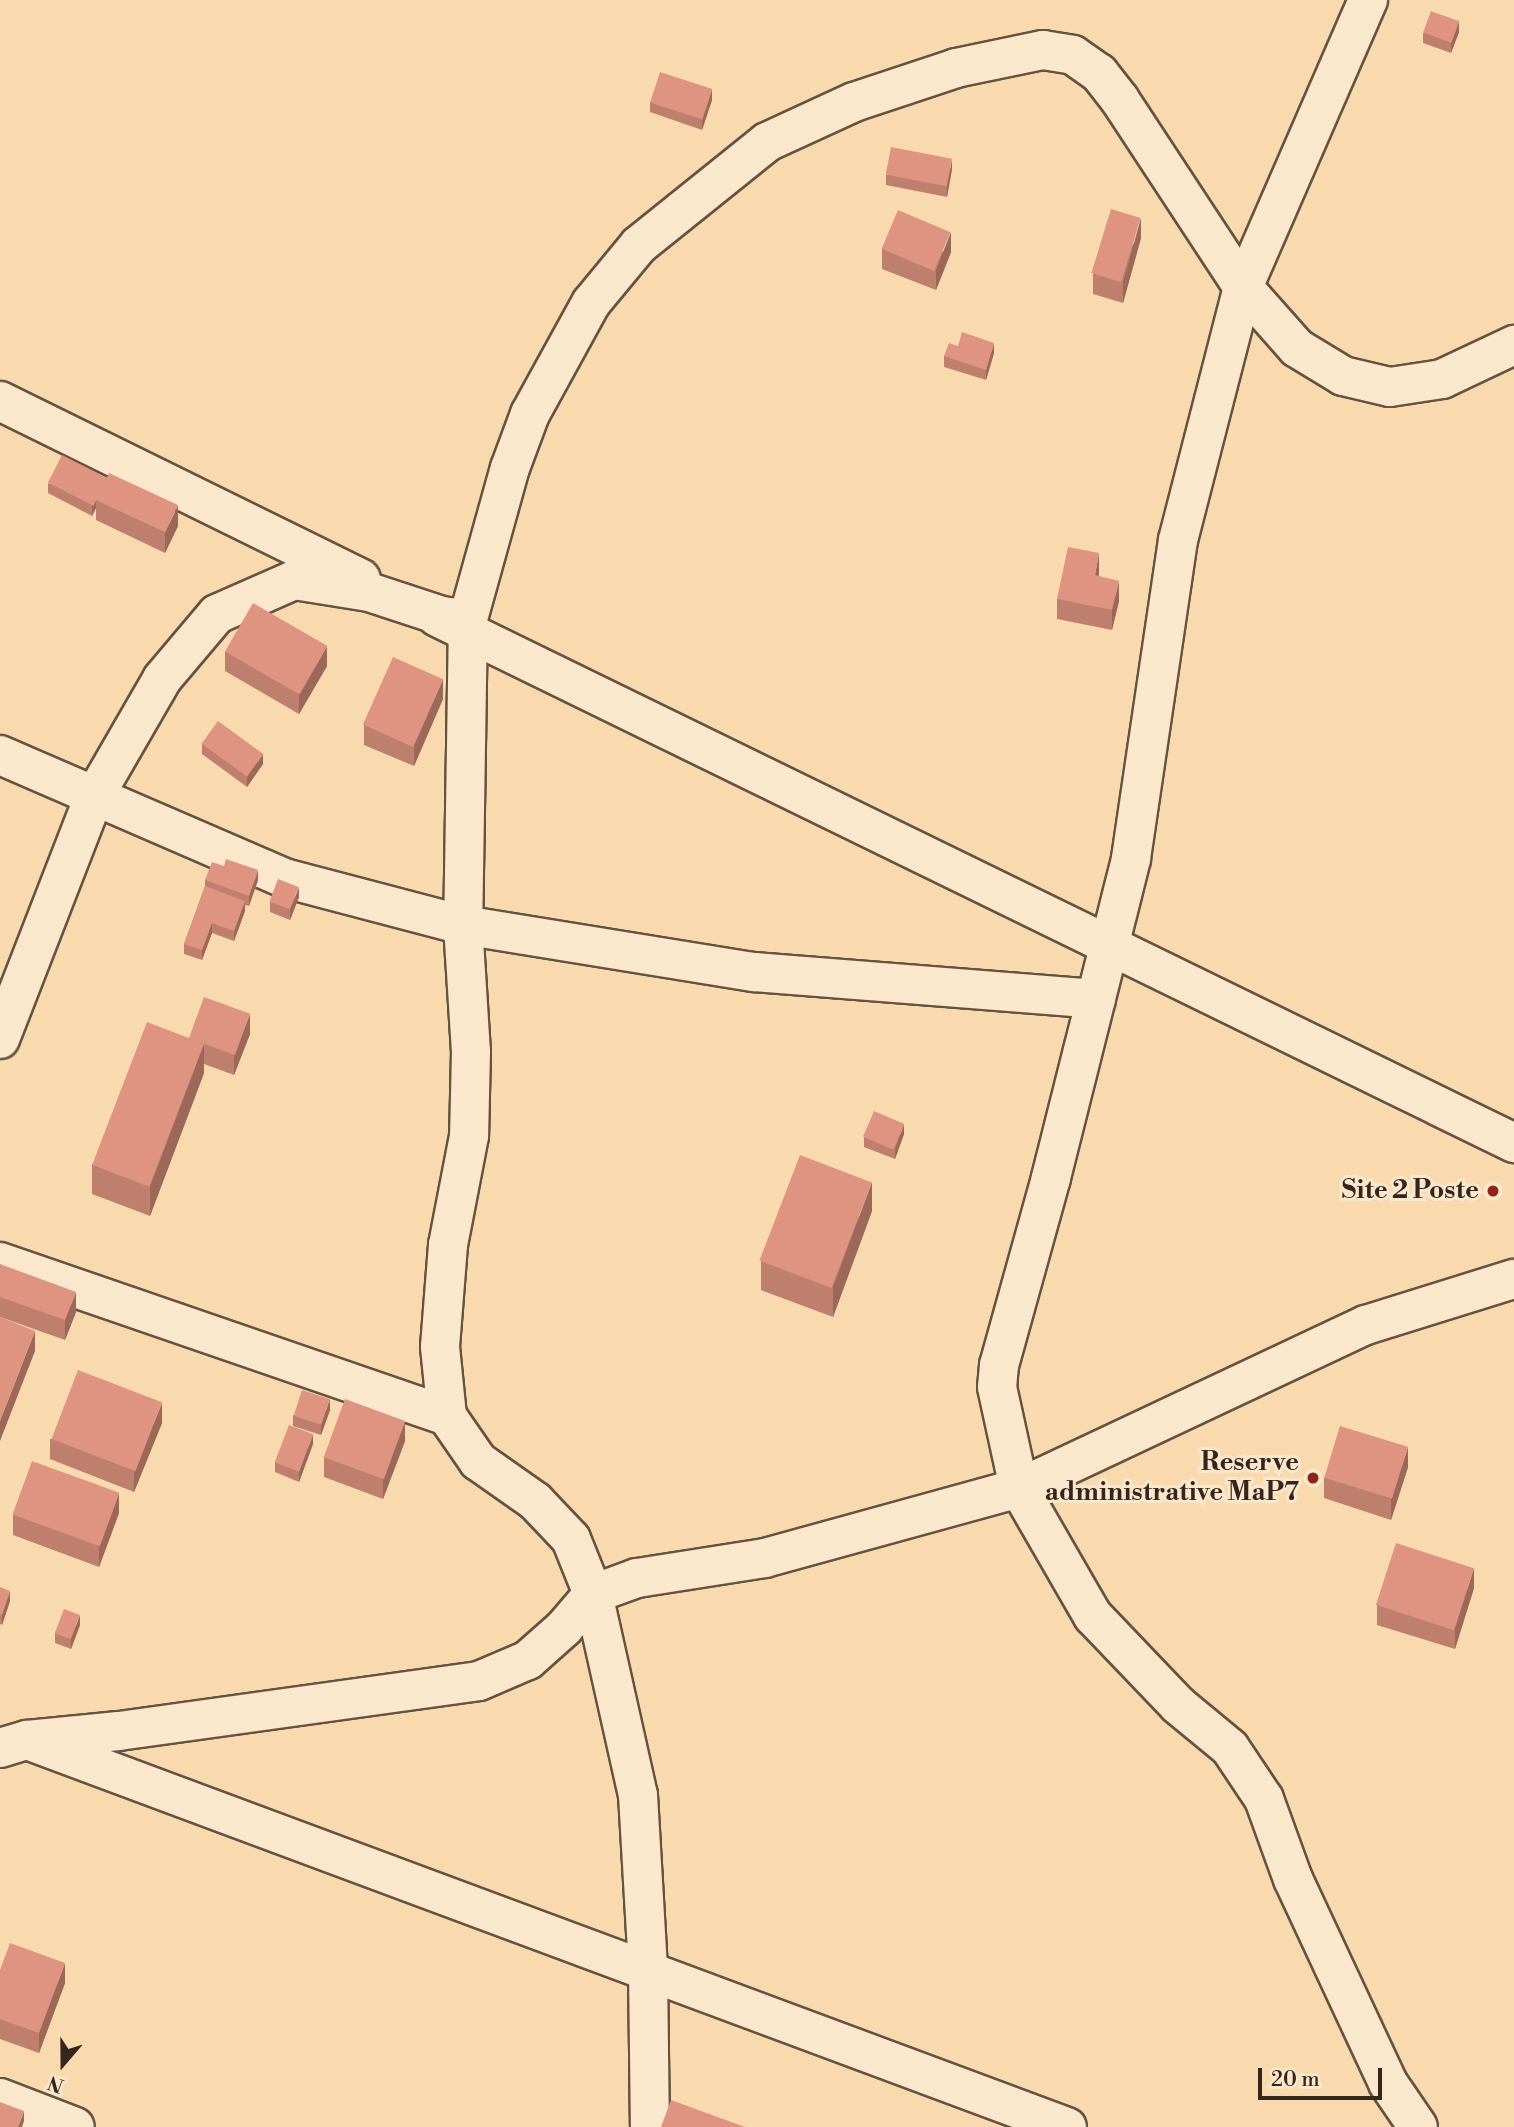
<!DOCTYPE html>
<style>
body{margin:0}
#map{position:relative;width:1514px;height:2127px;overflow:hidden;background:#f9daaf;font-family:"Libre Bodoni",serif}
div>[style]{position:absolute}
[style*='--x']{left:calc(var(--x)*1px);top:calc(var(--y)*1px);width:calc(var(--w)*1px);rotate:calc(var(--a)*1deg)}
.roads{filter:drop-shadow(2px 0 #655242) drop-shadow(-2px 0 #655242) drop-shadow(0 2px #655242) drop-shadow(0 -2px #655242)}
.minor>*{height:38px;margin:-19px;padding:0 19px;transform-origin:19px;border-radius:19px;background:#fbe7cb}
.wall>*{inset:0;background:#bf7f6f}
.shaded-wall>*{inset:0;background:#9b685a}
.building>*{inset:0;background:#de9481;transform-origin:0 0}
.dots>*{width:19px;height:19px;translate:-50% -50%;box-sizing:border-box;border:4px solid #fbe7cb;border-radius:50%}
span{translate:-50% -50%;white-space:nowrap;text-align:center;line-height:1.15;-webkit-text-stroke:6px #fbe7cb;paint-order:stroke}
.poi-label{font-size:26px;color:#34251d;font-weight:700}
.right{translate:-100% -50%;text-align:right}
.north{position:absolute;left:28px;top:2029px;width:70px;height:70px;-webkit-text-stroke:5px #fbe7cb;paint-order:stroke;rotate:200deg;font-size:19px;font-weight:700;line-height:28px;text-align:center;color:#34251d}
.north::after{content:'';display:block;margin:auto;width:24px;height:32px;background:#34251d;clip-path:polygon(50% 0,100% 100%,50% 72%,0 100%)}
.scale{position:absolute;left:1258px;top:2068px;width:124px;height:32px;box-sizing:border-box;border:4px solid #34251d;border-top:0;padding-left:9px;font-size:21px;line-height:24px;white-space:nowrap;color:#34251d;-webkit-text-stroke:5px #fbe7cb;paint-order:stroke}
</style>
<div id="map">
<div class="roads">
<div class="minor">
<div style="--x:1368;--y:0;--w:313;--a:113.5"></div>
<div style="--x:1243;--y:287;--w:261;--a:104.4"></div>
<div style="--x:1178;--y:540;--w:322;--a:98.4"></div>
<div style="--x:1131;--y:859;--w:329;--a:104.1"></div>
<div style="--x:1051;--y:1178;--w:194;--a:105.5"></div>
<div style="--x:999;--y:1365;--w:22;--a:95"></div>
<div style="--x:997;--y:1387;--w:103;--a:77.7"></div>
<div style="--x:1019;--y:1488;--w:148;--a:60"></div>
<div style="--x:1093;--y:1616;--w:123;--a:46.3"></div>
<div style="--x:1178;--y:1705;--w:67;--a:39.6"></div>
<div style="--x:1230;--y:1748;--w:61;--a:56.3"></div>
<div style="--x:1264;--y:1799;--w:85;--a:70.1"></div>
<div style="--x:1293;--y:1879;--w:225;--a:65"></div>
<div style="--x:1388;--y:2083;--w:53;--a:55.7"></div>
<div style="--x:0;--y:401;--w:402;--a:26.2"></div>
<div style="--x:437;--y:617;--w:1199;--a:26.03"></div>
<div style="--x:468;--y:619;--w:306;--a:90.9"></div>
<div style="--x:463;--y:925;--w:126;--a:86.4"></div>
<div style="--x:471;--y:1051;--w:85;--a:91.3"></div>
<div style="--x:469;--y:1136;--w:111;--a:100.9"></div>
<div style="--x:448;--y:1245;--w:102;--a:94.5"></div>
<div style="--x:440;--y:1347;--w:69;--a:84.2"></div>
<div style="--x:447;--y:1416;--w:55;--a:55.4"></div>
<div style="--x:478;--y:1461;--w:70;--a:35.1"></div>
<div style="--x:535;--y:1501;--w:52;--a:46.5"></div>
<div style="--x:571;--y:1539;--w:59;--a:68.2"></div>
<div style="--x:593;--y:1594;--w:206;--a:77.4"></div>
<div style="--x:638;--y:1795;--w:175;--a:86.7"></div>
<div style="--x:648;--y:1970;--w:157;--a:89.3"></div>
<div style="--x:0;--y:755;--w:309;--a:23.4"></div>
<div style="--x:284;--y:878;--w:185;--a:14.7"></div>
<div style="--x:463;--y:925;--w:295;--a:9.2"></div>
<div style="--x:754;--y:972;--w:343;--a:4.5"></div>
<div style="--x:0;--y:1039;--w:260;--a:-68.8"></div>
<div style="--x:94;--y:797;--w:136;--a:-60"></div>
<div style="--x:162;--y:679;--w:85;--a:-49.8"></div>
<div style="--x:217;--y:614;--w:84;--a:-23.8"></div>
<div style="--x:294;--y:580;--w:76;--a:9.1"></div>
<div style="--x:369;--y:592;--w:77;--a:18.2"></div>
<div style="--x:442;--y:616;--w:26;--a:7"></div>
<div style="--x:468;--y:619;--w:157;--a:-74.5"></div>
<div style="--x:510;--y:468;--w:58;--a:-69.7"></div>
<div style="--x:530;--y:414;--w:127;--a:-61.2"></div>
<div style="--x:591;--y:303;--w:75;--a:-50.4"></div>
<div style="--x:639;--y:245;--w:164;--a:-38.8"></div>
<div style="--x:767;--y:142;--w:96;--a:-24.7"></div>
<div style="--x:854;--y:102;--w:108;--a:-18.4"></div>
<div style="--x:956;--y:68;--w:89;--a:-11.7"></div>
<div style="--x:1043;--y:50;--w:30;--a:9"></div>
<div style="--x:1073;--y:55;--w:32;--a:35"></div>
<div style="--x:1099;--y:73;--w:34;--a:52"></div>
<div style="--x:1120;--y:100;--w:224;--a:56.7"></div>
<div style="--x:1243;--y:287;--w:81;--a:48.5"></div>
<div style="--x:1297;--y:348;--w:54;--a:31.3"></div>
<div style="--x:1343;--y:376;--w:48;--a:13.2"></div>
<div style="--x:1390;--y:387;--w:53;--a:-8.7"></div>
<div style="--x:1442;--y:379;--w:80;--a:-25.3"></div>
<div style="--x:0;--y:1262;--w:473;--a:19"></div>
<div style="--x:35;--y:1743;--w:1101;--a:20.41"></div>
<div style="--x:0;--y:1748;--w:28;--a:-17"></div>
<div style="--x:27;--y:1740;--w:92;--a:-5.6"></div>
<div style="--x:119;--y:1731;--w:363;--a:-7.9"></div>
<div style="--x:479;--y:1681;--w:53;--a:-23.2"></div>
<div style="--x:528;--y:1660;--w:48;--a:-41.6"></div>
<div style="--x:564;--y:1628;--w:45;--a:-49.5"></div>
<div style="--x:593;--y:1594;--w:47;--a:-20"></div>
<div style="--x:637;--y:1578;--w:130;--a:-8.9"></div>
<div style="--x:765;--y:1558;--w:263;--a:-15.4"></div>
<div style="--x:1019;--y:1488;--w:383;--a:-25.2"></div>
<div style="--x:1366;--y:1325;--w:155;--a:-17.3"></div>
<div style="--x:0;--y:2098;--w:80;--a:21.1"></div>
</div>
</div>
<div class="wall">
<div style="clip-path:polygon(1459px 32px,1451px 53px,1423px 43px,1423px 33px)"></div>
<div style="clip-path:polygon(712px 100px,702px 130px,650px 112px,650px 102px)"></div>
<div style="clip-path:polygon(952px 169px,947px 197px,886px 185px,886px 175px)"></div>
<div style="clip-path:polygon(1141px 238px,1123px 303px,1093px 294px,1093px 274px)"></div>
<div style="clip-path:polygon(882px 249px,951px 252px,936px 290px,882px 269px)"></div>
<div style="clip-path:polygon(958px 346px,994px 353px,986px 380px,944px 367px,944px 356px)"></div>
<div style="clip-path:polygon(48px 483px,178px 526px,165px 553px,96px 520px,96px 508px,92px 516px,48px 493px)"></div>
<div style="clip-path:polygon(1099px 573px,1099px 576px,1119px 601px,1112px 630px,1057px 619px,1057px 599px)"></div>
<div style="clip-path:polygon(225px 651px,327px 666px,299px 714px,225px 671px)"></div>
<div style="clip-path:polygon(443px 699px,414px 766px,364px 745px,364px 725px)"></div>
<div style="clip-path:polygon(202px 744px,263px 764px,247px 787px,202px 754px)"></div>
<div style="clip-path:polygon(205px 880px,258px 880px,249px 906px,245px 905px,245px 911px,234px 941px,212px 933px,202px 960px,184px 954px,184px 944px,205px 886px)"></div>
<div style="clip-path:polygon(299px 897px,290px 920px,270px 912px,270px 902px)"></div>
<div style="clip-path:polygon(250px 1034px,234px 1075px,204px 1064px,204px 1073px,150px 1216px,92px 1194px,92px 1165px,188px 1038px)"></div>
<div style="clip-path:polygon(904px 1134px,895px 1159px,864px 1147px,864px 1137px)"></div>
<div style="clip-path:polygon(872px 1211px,833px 1317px,761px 1290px,761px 1261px)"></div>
<div style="clip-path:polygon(0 1264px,76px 1312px,65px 1340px,0 1317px)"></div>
<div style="clip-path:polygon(330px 1410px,321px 1435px,293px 1426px,293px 1415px)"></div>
<div style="clip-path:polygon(162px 1423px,134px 1492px,50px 1459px,50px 1439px)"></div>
<div style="clip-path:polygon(405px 1441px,383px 1499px,324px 1477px,324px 1457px)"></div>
<div style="clip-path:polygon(313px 1444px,299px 1482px,275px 1472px,275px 1462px)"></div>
<div style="clip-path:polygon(1408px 1467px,1391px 1520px,1324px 1498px,1324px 1478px)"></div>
<div style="clip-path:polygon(119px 1513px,99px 1567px,13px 1535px,13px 1515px)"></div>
<div style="clip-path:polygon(0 1587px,10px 1601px,2px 1625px,0 1624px)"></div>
<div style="clip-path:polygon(1474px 1588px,1455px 1649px,1377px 1625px,1377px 1605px)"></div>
<div style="clip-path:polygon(80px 1625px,71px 1649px,55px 1643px,55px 1633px)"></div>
<div style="clip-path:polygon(0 1970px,65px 1983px,39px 2053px,0 2039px)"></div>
</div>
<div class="shaded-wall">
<div style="clip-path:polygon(1459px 21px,1459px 32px,1451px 53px,1451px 43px)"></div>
<div style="clip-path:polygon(712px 89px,712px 100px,702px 130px,702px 119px)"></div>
<div style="clip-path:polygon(952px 159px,952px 169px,947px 197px,947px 187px)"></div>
<div style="clip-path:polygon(1141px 218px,1141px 238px,1123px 303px,1123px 282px)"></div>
<div style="clip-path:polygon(951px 232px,951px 252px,936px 290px,936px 270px)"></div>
<div style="clip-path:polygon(994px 343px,994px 353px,986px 380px,986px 370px)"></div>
<div style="clip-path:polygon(107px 478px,96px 500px,96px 508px,92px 516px,92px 506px)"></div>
<div style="clip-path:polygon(178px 505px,178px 526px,165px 553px,165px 533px)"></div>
<div style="clip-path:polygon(1099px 553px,1099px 573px,1095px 595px,1095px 575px)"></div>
<div style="clip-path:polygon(1119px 581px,1119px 601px,1112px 630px,1112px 610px)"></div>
<div style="clip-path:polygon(327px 646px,327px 666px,299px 714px,299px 694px)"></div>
<div style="clip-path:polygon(443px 679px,443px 699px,414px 766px,414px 746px)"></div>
<div style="clip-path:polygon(263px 754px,263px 764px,247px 787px,247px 777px)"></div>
<div style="clip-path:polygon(258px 870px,258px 880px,249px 906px,249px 896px)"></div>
<div style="clip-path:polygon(299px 887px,299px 897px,290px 920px,290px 910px)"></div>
<div style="clip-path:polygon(245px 901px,245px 911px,234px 941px,234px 931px)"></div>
<div style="clip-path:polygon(212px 923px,212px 933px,202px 960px,202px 950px)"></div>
<div style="clip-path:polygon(250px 1014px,250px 1034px,234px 1075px,234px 1055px)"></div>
<div style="clip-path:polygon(204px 1044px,204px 1073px,150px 1216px,150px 1187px)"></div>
<div style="clip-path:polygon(904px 1124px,904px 1134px,895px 1159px,895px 1149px)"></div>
<div style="clip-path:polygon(872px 1182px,872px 1211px,833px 1317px,833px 1287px)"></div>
<div style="clip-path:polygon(76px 1292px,76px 1312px,65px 1340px,65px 1320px)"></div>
<div style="clip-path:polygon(35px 1331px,35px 1351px,0 1441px,0 1421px)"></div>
<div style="clip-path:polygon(330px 1399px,330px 1410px,321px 1435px,321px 1425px)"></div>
<div style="clip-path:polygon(162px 1403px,162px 1423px,134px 1492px,134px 1472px)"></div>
<div style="clip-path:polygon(405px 1421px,405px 1441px,383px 1499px,383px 1479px)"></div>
<div style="clip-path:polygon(313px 1434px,313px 1444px,299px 1482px,299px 1472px)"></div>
<div style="clip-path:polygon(1408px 1447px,1408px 1467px,1391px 1520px,1391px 1500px)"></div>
<div style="clip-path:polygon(119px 1493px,119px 1513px,99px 1567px,99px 1547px)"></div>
<div style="clip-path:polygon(1474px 1568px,1474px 1588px,1455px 1649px,1455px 1629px)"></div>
<div style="clip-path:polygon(10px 1591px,10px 1601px,2px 1625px,2px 1615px)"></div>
<div style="clip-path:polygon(80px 1615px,80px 1625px,71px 1649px,71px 1639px)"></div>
<div style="clip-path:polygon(65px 1963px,65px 1983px,39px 2053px,39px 2033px)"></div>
<div style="clip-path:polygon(24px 2111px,24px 2121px,22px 2127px,18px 2127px)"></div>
</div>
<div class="building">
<div style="left:1431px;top:11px;width:30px;height:23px;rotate:20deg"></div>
<div style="left:660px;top:72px;width:55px;height:32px;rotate:18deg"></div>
<div style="left:891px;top:147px;width:62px;height:28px;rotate:11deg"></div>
<div style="left:1111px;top:209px;width:31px;height:67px;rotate:17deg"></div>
<div style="left:898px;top:210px;width:57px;height:42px;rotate:23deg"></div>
<div style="clip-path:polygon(962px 332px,994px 343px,986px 370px,944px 356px,949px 343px,958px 346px)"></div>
<div style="left:62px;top:455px;width:51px;height:31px;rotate:27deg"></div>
<div style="left:109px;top:473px;width:76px;height:30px;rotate:25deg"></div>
<div style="clip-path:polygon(1068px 547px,1099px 553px,1095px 575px,1119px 581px,1112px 610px,1057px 599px)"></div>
<div style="left:253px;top:603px;width:86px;height:56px;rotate:30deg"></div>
<div style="left:393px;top:657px;width:55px;height:74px;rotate:24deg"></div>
<div style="left:218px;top:721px;width:56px;height:28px;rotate:36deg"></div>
<div style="clip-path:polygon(226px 859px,258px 870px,249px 896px,205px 880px,212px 862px,224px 866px)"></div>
<div style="left:278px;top:879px;width:22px;height:24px;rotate:21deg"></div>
<div style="clip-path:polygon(205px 886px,245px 901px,234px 931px,212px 923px,202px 950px,184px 944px)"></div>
<div style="left:204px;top:997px;width:49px;height:44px;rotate:20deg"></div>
<div style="left:147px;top:1022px;width:61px;height:153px;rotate:21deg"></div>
<div style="left:874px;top:1111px;width:33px;height:28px;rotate:23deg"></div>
<div style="left:800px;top:1155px;width:77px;height:113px;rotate:21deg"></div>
<div style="clip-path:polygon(0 1264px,76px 1292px,65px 1320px,0 1297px)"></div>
<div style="clip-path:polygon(0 1317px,35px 1331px,0 1421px)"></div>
<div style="left:78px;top:1370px;width:90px;height:74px;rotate:21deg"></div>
<div style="left:302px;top:1390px;width:29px;height:27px;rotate:18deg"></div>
<div style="left:345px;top:1399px;width:64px;height:62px;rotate:20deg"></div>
<div style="left:289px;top:1425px;width:26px;height:40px;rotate:21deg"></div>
<div style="left:1340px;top:1426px;width:71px;height:54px;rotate:17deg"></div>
<div style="left:32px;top:1461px;width:93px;height:57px;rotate:20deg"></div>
<div style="left:1396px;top:1543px;width:82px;height:65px;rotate:18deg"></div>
<div style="clip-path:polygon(0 1587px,10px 1591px,2px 1615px,0 1614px)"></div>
<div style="left:64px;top:1609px;width:17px;height:26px;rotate:21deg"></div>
<div style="clip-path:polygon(10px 1943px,65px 1963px,39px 2033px,0 2019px,0 1970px)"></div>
<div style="clip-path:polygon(671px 2100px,745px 2127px,661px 2127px)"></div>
<div style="clip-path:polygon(0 2102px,24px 2111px,18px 2127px,0 2127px)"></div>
</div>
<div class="dots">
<div style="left:1493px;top:1191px;background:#8f2418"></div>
<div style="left:1313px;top:1478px;background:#8f2418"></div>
</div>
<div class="poi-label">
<span class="right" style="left:1479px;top:1191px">Site 2 Poste</span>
<span class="right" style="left:1299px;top:1478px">Reserve<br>administrative MaP7</span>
</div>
<div class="north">N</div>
<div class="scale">20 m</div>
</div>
